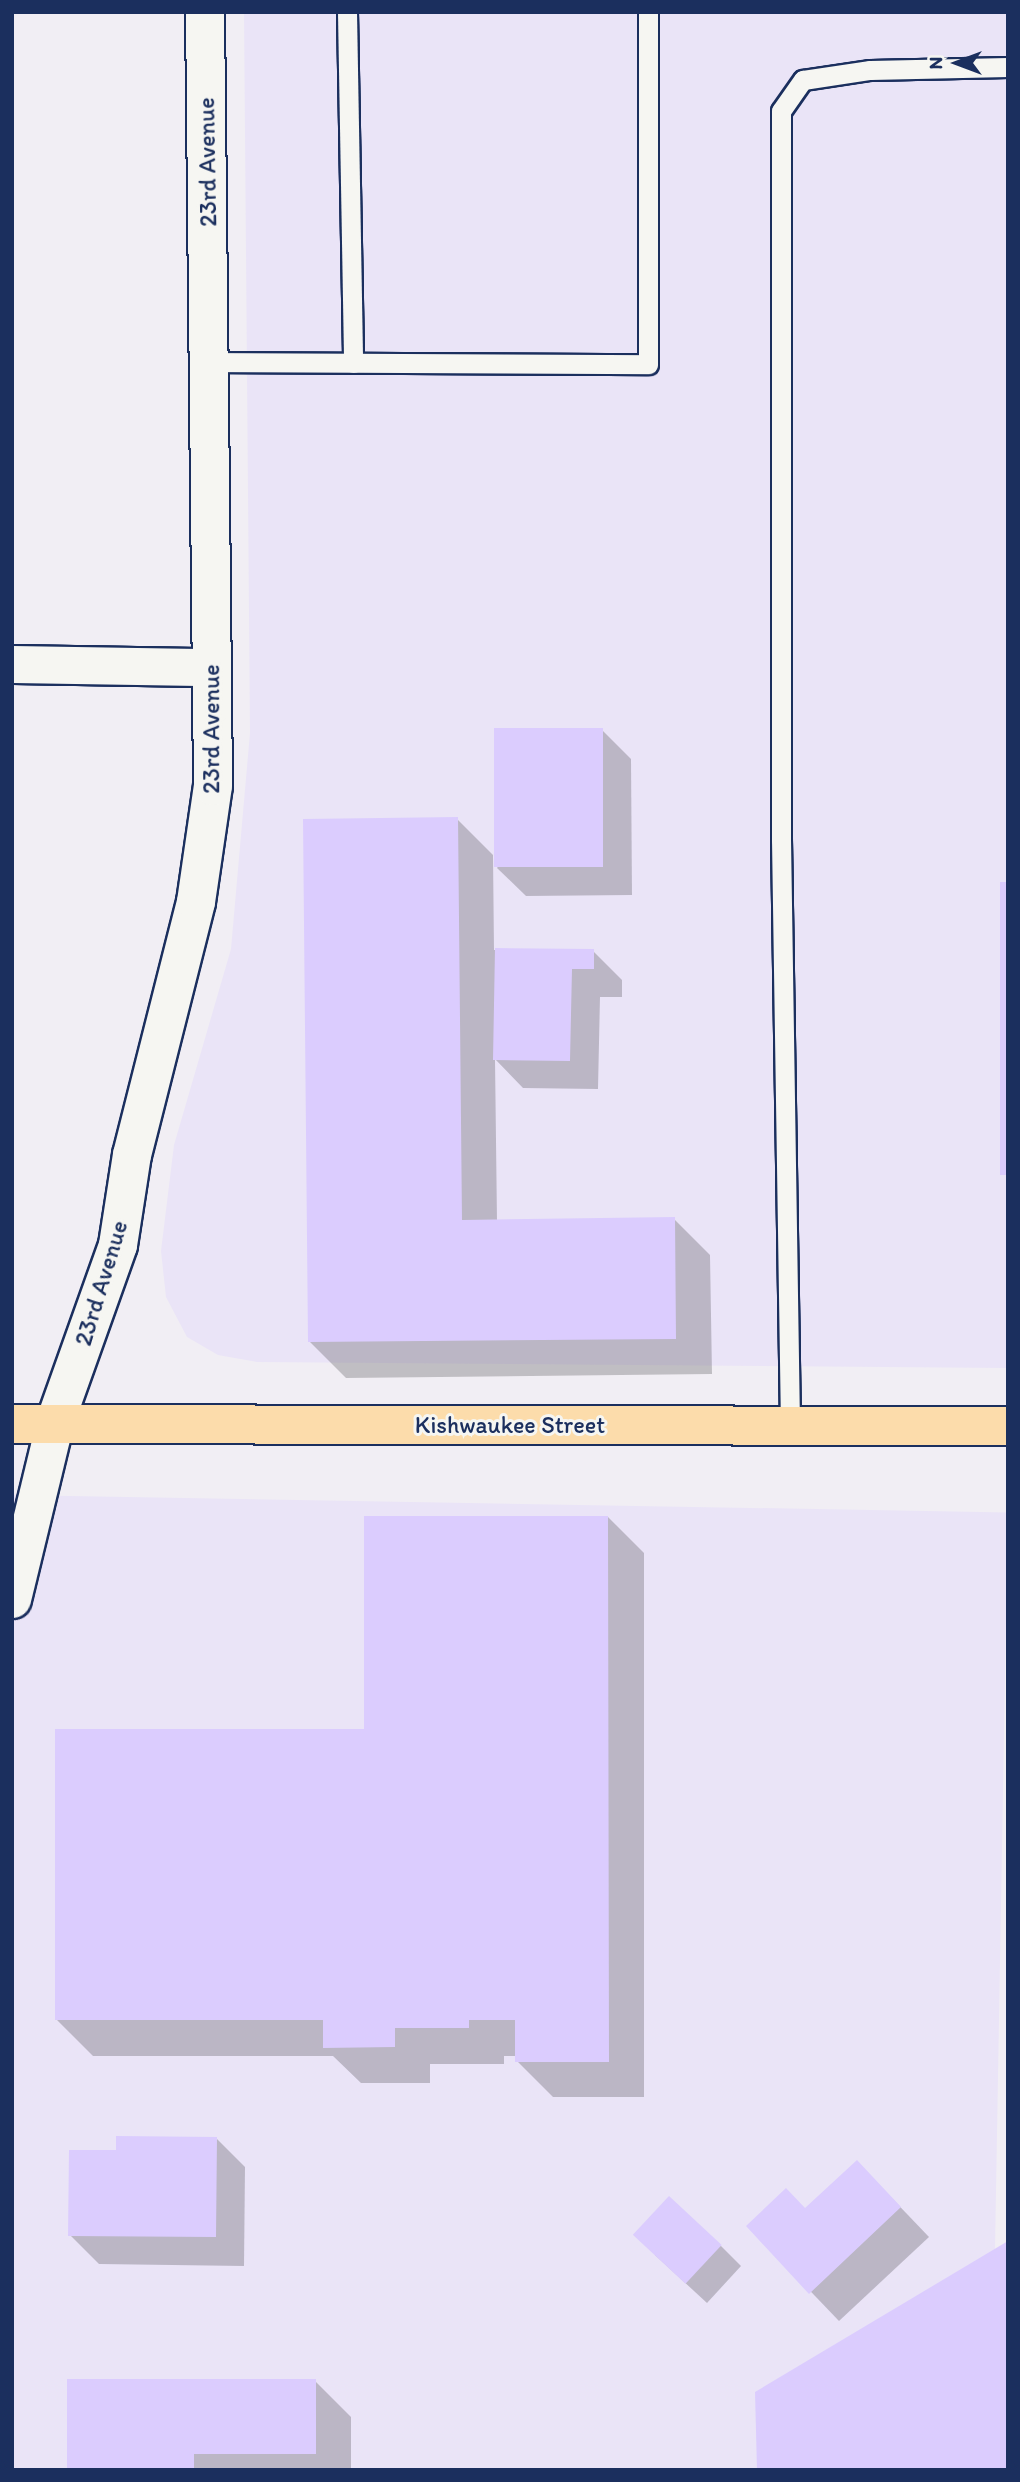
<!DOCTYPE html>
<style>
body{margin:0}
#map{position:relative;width:1020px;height:2482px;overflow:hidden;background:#f1eef4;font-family:Itim,sans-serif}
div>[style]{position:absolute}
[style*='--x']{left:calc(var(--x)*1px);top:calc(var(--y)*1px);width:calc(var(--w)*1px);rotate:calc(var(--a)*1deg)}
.built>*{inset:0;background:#eae4f7;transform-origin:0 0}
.shadow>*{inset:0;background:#0003}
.building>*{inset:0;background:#dbccfe;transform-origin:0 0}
.roads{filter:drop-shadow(2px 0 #1b2f5e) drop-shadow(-2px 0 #1b2f5e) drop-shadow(0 2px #1b2f5e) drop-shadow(0 -2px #1b2f5e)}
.lane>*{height:19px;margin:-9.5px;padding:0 9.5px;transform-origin:9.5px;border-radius:9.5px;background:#f6f6f2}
.street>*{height:37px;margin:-18.5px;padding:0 18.5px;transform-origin:18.5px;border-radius:18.5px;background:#f6f6f2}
.secondary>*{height:38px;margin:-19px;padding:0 19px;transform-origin:19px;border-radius:19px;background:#f6f6f2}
.primary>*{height:38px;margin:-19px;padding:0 19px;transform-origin:19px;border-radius:19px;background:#fcdcab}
span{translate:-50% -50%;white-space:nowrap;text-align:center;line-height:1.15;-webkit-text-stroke:6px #f6f6f2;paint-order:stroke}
.street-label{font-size:24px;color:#1b2f5e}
.frame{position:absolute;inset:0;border:14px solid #1b2f5e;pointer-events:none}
.north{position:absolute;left:922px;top:28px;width:70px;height:70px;-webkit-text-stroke:5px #f6f6f2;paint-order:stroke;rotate:270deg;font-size:19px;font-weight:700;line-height:28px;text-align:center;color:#1b2f5e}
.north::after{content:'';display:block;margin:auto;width:24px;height:32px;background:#1b2f5e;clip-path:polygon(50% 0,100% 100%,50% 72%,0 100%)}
</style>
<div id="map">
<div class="built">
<div style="clip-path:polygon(244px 12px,1008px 12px,1008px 1368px,257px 1362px,218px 1355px,187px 1337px,166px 1297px,161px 1251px,174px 1145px,231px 949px,250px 733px)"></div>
<div style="left:12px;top:1495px;width:996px;height:975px;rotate:1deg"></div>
</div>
<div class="shadow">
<div style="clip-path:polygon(602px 730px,631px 759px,632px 895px,526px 896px,497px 868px)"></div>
<div style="clip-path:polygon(457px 819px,493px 855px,494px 950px,593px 951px,622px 980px,622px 997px,600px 997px,598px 1089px,523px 1088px,495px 1059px,497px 1221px,674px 1219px,710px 1255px,712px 1374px,346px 1378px,310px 1342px)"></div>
<div style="clip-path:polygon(608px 1517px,644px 1553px,644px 2097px,553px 2097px,517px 2061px,517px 2056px,504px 2056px,504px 2064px,430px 2064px,430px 2083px,361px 2083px,333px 2056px,93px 2056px,57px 2020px,366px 1731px)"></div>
<div style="clip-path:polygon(216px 2138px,245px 2167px,244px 2266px,99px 2264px,70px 2235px)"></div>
<div style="clip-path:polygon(885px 2191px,929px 2237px,839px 2321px,748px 2226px)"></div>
<div style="clip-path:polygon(721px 2246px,741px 2266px,707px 2303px,655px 2255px)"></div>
<div style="clip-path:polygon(315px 2381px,351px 2417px,351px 2470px,69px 2470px)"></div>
</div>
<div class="building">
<div style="left:603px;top:728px;width:139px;height:109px;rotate:90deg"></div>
<div style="clip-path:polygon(458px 817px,462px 1220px,675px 1217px,676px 1339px,308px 1342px,303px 819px)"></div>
<div style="left:1000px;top:882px;width:8px;height:293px"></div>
<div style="clip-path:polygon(495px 948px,594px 949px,594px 969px,572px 969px,570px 1061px,493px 1060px)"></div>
<div style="clip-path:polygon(364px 1516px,608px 1516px,609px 2062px,515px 2062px,515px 2020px,469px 2020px,469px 2028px,395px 2028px,395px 2047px,323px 2048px,323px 2020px,55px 2020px,55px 1729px,364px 1729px)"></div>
<div style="clip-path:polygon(116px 2136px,217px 2137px,216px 2237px,68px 2236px,69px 2150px,116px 2150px)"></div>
<div style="clip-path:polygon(857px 2160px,901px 2207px,809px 2294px,746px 2226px,786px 2188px,805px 2208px)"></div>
<div style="left:669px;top:2196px;width:72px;height:53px;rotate:43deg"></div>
<div style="clip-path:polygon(1008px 2241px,1008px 2470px,757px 2470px,755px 2392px)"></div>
<div style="clip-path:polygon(67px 2379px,316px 2379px,316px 2454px,194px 2454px,194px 2470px,67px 2470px)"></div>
</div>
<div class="roads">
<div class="lane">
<div style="--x:347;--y:12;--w:351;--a:89"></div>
<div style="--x:209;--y:362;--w:439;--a:0.3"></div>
<div style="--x:648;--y:364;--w:352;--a:-90"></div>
<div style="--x:790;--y:1425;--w:585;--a:-90.88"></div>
<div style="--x:781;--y:840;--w:729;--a:-90"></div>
<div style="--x:781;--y:111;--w:38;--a:-55"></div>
<div style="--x:803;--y:80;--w:68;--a:-8.5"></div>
<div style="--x:870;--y:70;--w:138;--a:-1.2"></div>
</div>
<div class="street">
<div style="--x:12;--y:664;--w:199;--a:0.9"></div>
<div style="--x:12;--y:1599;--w:179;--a:-76.4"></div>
</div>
<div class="secondary">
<div style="--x:54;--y:1425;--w:191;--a:-70.4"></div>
<div style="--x:118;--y:1245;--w:91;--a:-81.2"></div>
<div style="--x:132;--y:1155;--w:261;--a:-75.8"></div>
<div style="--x:196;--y:902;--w:117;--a:-81.7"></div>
<div style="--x:213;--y:786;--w:774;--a:-90.59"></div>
</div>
<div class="primary">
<div style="--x:12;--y:1424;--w:996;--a:0.12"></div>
</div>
</div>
<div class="street-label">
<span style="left:207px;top:162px;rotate:-91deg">23rd Avenue</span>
<span style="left:211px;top:729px;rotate:-90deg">23rd Avenue</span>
<span style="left:101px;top:1283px;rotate:-73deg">23rd Avenue</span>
<span style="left:510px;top:1425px">Kishwaukee Street</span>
</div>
<div class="frame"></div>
<div class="north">N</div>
</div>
